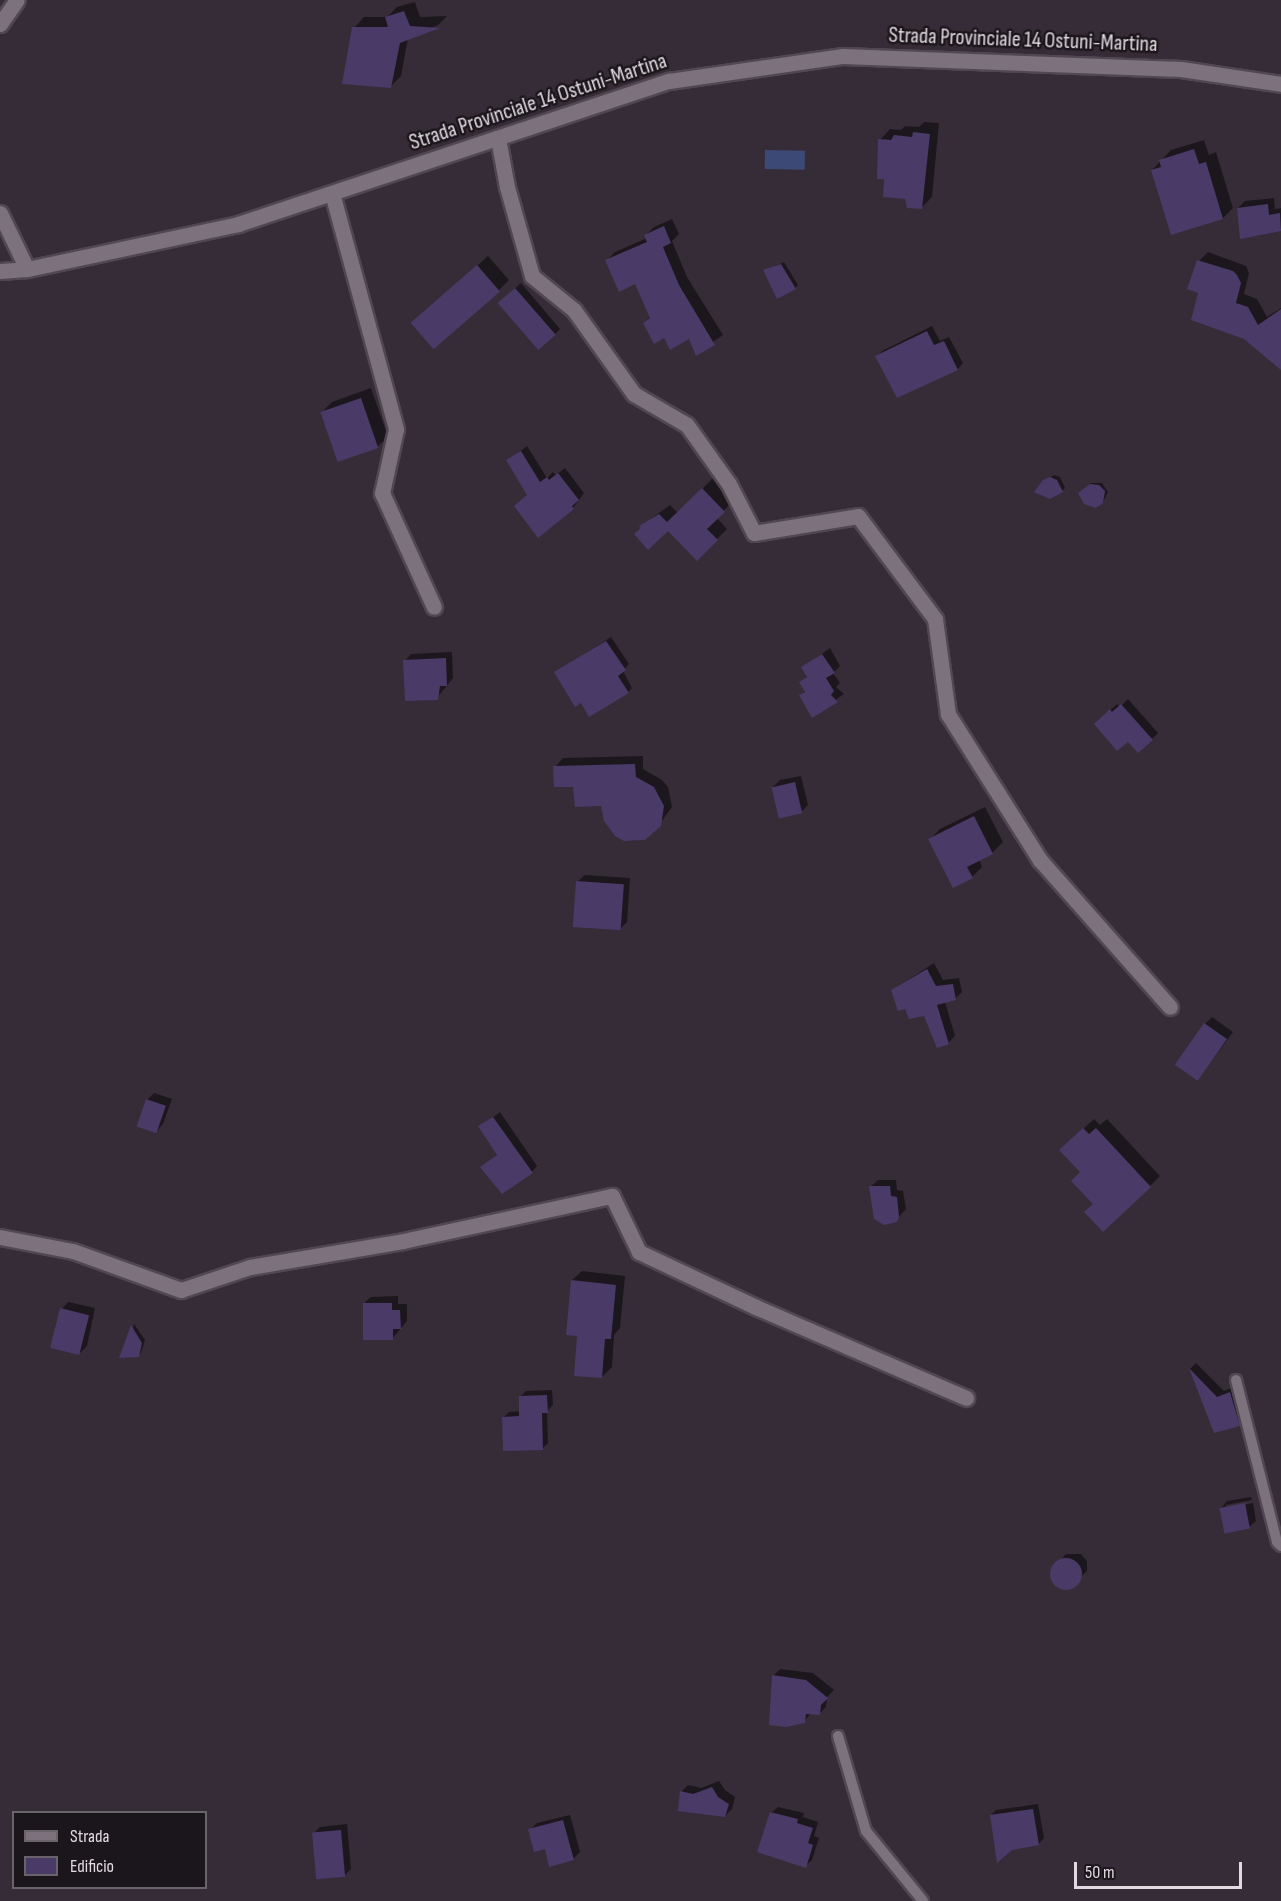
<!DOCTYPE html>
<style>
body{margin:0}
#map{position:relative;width:1281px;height:1901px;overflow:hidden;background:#362c37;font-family:"Sofia Sans Condensed",sans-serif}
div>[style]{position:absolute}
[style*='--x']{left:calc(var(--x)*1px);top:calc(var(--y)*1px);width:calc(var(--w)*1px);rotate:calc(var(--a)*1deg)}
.water>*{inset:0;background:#3c4976;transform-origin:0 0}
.shadow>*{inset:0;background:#0007}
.building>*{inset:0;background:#493a68;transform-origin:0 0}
.round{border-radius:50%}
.roads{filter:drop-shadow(2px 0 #514751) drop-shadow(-2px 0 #514751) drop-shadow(0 2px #514751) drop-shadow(0 -2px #514751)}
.lane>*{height:10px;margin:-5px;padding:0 5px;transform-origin:5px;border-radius:5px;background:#7d717e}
.street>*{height:15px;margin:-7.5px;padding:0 7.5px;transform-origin:7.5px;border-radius:7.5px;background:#7d717e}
.secondary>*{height:15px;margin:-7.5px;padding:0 7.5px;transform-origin:7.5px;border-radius:7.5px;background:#7d717e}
span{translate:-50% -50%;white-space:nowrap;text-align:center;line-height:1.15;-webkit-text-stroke:5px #1b161b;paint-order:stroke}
.street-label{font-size:22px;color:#e1dae1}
.legend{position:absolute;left:12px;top:1811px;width:195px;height:78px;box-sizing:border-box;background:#1b161b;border:2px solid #6a646a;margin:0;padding:8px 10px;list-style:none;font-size:18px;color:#e1dae1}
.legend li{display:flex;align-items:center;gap:12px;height:30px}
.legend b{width:30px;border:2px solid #6a646a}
.scale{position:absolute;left:1074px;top:1862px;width:168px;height:27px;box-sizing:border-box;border:3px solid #e1dae1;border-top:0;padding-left:8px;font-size:18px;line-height:21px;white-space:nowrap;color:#e1dae1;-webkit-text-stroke:4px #1b161b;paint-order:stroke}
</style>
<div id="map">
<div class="water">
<div style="left:765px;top:150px;width:40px;height:19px;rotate:1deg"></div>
</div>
<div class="shadow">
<div style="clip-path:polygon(415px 2px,420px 17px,447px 16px,438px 25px,408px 38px,401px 76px,391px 86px,354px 28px,364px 17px,387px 17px,397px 7px)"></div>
<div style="clip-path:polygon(924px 122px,939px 123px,932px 197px,922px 207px,886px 178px,880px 140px,890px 129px,901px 130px,905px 126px,919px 127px)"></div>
<div style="clip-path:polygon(1204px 140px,1209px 155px,1216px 152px,1233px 208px,1223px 218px,1152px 170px,1171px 150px)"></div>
<div style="clip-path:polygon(1274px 198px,1275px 209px,1281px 208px,1281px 230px,1241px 237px,1238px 208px,1245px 201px)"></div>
<div style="clip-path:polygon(672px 219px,679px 234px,672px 241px,687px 277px,723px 335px,697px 353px,690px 337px,665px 336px,644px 323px,651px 316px,636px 282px,607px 260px,615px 252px,647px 238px,646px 235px,654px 227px)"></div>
<div style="clip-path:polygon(1208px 252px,1246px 266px,1249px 273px,1244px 294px,1257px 299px,1267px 317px,1281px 308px,1281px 368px,1200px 292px,1199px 261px)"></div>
<div style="clip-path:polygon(488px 256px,509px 280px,499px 290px,424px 314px)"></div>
<div style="clip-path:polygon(784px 262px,798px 285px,795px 288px,765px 271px)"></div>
<div style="clip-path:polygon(521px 283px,560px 329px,555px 334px,504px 298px)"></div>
<div style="clip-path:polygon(932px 326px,940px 341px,949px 337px,963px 363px,958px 369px,897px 396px,877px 356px,882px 351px)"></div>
<div style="clip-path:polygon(371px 388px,388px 437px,377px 447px,322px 412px,332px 402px)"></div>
<div style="clip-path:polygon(527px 446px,547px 478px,553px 472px,556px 475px,565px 468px,584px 493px,573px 508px,528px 494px,508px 461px)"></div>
<div style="clip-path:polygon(1054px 475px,1060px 477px,1065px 488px,1062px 491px,1044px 481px)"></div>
<div style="clip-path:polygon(713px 478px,734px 500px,717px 518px,727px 529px,697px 559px,668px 529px,641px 526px,670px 505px,678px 513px)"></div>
<div style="clip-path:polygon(1091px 483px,1102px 483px,1108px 492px,1103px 502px,1080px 493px)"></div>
<div style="clip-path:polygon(611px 637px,629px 664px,623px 671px,632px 688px,628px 692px,556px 673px)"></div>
<div style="clip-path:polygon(830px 648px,840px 666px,833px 673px,840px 683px,836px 687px,844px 694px,813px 716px,801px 695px,806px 690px,801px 683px,808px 675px,803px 667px)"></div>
<div style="clip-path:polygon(452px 652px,453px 678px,437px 698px,405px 661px,411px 654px)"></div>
<div style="clip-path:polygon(1128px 699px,1158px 733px,1152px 739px,1102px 717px,1117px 704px,1120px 707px)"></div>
<div style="clip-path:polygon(643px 756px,643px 769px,662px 780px,668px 787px,672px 807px,653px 833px,634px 841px,624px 839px,603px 804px,574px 785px,555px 767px,563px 758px)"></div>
<div style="clip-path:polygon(801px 776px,808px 805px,801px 812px,773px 787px,780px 780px)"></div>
<div style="clip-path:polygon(985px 807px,1003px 842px,992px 853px,979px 859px,982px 867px,972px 877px,930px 839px,940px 829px)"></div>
<div style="clip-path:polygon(585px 875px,630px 878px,627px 922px,620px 929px,578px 881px)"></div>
<div style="clip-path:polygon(934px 963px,943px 980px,959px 978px,962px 992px,955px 999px,945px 1002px,955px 1036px,948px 1043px,925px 1014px,905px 1007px,892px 990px)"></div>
<div style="clip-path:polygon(1212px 1017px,1233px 1032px,1198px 1079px,1205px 1024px)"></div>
<div style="clip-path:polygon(154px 1093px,172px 1099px,163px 1124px,157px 1131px,147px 1100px)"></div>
<div style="clip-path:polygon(500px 1112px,537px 1166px,532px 1172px,482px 1167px,498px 1154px,480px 1127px)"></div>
<div style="clip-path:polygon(1094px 1119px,1100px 1125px,1107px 1119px,1160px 1176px,1150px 1186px,1095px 1204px,1071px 1140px)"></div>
<div style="clip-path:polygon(878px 1180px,896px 1180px,897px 1190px,903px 1191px,906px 1209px,896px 1220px,871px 1186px)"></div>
<div style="clip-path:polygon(582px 1271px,625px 1276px,620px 1328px,614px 1335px,612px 1367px,602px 1377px,578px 1335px,572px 1280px)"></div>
<div style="clip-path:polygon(398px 1296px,398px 1304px,407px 1304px,407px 1321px,392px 1339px,364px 1303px,371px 1297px)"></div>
<div style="clip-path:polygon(68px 1302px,95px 1308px,87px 1346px,80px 1353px,62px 1309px)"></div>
<div style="clip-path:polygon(134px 1324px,145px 1340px,141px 1353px,138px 1356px,122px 1357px)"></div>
<div style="clip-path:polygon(1196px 1363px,1224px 1391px,1236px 1386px,1246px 1418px,1239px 1424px,1214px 1431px,1190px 1369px)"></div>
<div style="clip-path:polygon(552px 1390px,553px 1405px,547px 1411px,548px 1443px,543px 1448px,504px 1417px,509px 1412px,521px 1411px,520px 1397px,526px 1391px)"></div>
<div style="clip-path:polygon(1251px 1497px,1252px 1500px,1226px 1505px,1226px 1508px,1253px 1503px,1256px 1521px,1249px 1527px,1221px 1508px,1227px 1501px)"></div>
<div style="clip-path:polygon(1066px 1554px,1081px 1554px,1087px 1561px,1087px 1571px,1068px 1588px,1059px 1587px,1052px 1579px,1052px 1569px)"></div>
<div style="clip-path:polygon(780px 1669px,813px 1673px,834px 1690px,827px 1697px,826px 1707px,819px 1714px,811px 1713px,804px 1722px,773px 1676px)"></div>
<div style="clip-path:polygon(719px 1781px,725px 1790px,735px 1797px,732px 1809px,725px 1816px,681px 1792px,688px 1785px,701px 1788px)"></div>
<div style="clip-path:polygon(1038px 1804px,1044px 1838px,1039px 1844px,991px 1815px,996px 1810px)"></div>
<div style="clip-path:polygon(778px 1807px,804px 1813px,803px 1817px,818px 1822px,814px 1836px,819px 1838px,812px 1860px,805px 1866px,771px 1813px)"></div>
<div style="clip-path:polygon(570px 1815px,580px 1852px,573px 1859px,546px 1847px,530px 1830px,537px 1823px)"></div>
<div style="clip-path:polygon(347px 1824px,351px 1869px,344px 1876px,314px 1833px,320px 1827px)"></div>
</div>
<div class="building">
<div style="clip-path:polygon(404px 11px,410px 26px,440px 28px,400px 43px,391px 88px,342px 84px,352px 27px,388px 27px,385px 17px)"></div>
<div style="clip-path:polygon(913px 132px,930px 134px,922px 209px,907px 208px,905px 199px,883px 197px,884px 179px,877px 179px,878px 139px,891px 140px,894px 135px,912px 137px)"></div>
<div style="clip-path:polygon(1194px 149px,1199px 164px,1206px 162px,1223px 219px,1171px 235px,1151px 170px,1161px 167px,1159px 160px)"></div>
<div style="clip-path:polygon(1268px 204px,1269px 215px,1280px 213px,1281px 231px,1240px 239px,1237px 208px)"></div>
<div style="clip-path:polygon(664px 226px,671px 243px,663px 247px,679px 285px,715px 345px,696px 356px,689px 339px,670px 350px,664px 338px,654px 344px,643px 323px,650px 318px,635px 284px,619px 292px,605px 260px,647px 242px,644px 235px)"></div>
<div style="clip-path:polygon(1197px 260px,1233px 271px,1237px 275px,1241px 283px,1236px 303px,1248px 307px,1258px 325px,1281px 309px,1281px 370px,1244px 339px,1191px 320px,1198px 293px,1187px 289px)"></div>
<div style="clip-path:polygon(781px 264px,796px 289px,777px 299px,763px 270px)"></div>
<div style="left:477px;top:265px;width:35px;height:88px;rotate:49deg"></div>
<div style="left:515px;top:288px;width:62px;height:23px;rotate:49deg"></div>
<div style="clip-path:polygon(927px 331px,934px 345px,944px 341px,958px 370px,897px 398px,875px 356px)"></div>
<div style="left:361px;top:398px;width:53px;height:43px;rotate:71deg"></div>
<div style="clip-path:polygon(521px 451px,540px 482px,547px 477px,549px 480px,558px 473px,579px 500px,572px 506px,574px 509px,538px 538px,514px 506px,527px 495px,506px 460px)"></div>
<div style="clip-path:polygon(1050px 477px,1057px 480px,1063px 492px,1050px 499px,1034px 492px,1043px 480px)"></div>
<div style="clip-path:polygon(1090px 484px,1099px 485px,1105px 491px,1103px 503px,1096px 508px,1084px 504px,1078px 493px)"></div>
<div style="clip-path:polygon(702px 488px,725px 512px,707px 529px,718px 540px,697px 561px,668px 531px,648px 550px,634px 534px,641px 528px,639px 526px,659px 514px,667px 522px)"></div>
<div style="clip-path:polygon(606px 641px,626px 670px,618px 676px,629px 693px,589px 717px,581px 703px,575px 707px,554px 672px)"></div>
<div style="clip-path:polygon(822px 654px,835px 673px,826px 678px,834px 691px,831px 695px,838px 702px,812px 718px,799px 695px,805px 692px,799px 682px,807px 677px,801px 667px)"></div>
<div style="clip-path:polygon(446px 658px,447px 686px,440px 686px,438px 700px,405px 701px,403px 660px)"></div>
<div style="clip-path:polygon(1121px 704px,1153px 740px,1138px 753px,1128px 742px,1117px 751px,1094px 724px,1110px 709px,1112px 712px)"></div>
<div style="clip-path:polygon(635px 764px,636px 777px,654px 787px,664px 806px,661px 826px,645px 840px,624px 841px,615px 836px,604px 821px,601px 806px,575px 807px,573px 787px,554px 787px,553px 766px)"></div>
<div style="left:795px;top:782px;width:32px;height:24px;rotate:77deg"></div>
<div style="clip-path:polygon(974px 816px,993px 854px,967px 867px,973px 878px,953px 888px,928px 839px)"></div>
<div style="left:576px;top:881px;width:48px;height:46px;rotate:4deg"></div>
<div style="clip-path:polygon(927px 969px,936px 986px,953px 984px,956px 1000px,937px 1005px,949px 1044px,937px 1048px,924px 1016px,909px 1019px,905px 1009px,898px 1011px,891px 990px)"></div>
<div style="left:1204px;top:1023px;width:28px;height:51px;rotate:35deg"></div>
<div style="left:146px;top:1099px;width:21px;height:29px;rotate:19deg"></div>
<div style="clip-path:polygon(493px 1117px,533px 1173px,502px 1194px,480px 1167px,497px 1155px,478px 1126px)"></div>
<div style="clip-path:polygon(1083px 1128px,1089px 1134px,1096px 1128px,1151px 1187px,1103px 1232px,1084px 1212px,1093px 1204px,1071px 1181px,1080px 1172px,1059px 1150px)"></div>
<div style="clip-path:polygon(869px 1186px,890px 1186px,891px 1196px,897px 1197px,899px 1217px,897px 1222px,884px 1225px,874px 1219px)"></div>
<div style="clip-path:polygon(571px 1280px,616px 1285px,611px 1339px,605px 1339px,602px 1378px,574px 1376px,577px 1336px,566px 1335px)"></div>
<div style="clip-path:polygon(363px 1303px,392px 1303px,392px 1310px,400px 1310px,401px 1329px,393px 1329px,393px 1340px,363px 1340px)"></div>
<div style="left:60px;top:1308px;width:30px;height:41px;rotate:14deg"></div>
<div style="clip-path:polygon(131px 1325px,142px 1343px,139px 1357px,119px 1358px)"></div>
<div style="clip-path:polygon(1189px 1368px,1217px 1397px,1230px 1392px,1240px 1426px,1214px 1433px)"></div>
<div style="clip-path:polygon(547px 1395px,548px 1413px,542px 1413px,543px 1450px,503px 1451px,502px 1417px,519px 1416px,519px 1396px)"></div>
<div style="left:1245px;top:1503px;width:26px;height:26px;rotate:79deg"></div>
<div class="round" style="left:1050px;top:1558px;width:32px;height:32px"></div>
<div style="clip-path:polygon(772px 1675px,806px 1680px,828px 1698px,821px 1705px,820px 1715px,806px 1714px,805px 1723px,786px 1727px,769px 1725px)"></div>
<div style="clip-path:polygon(712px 1787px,718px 1797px,729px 1804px,725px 1817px,678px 1811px,680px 1791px,693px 1794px)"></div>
<div style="clip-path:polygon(1033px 1809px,1039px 1845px,1012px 1850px,997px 1863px,990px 1815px)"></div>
<div style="clip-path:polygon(770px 1812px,798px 1819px,797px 1823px,813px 1828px,808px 1843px,813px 1845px,806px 1868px,757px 1852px)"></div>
<div style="clip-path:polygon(563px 1820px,574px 1860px,549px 1867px,545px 1849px,534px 1852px,528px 1829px)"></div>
<div style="left:341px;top:1830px;width:47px;height:29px;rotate:85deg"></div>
</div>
<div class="roads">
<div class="lane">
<div style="--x:1236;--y:1380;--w:167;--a:75.8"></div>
<div style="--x:1277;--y:1542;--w:6;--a:45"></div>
<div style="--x:838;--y:1736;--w:99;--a:73.6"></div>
<div style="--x:866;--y:1831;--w:90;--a:50.8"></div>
</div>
<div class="street">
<div style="--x:0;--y:24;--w:29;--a:-55"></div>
<div style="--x:498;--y:138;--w:50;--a:79.6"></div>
<div style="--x:507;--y:187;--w:92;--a:74.3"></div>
<div style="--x:532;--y:276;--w:54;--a:39"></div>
<div style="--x:574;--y:310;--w:103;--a:54.5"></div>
<div style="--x:634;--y:394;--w:61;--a:30.3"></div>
<div style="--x:687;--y:425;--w:72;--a:54.6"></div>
<div style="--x:729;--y:484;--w:55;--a:63"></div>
<div style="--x:754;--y:533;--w:105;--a:-9.3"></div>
<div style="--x:858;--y:516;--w:129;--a:53.2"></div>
<div style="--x:935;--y:619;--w:96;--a:82.2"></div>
<div style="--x:948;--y:714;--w:173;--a:57.8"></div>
<div style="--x:1040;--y:860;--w:196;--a:48.5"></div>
<div style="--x:332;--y:193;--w:245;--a:74.8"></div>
<div style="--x:396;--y:429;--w:66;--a:102.3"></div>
<div style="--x:382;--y:493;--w:125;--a:65.5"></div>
<div style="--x:0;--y:213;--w:62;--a:64.3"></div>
<div style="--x:0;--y:1237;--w:74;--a:10.9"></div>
<div style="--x:73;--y:1251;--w:115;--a:19.9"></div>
<div style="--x:181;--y:1290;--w:73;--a:-18.4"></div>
<div style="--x:250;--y:1267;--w:155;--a:-9.6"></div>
<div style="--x:403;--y:1241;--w:214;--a:-12.2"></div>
<div style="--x:612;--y:1196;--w:62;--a:64.3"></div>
<div style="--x:639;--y:1252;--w:129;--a:25.2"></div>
<div style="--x:756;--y:1307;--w:229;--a:23.4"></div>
</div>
<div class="secondary">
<div style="--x:0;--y:271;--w:27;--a:-4"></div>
<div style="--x:27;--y:269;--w:216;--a:-12"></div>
<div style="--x:238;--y:224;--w:454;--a:-18.4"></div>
<div style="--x:669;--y:81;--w:176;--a:-8.2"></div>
<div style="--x:843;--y:56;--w:338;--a:2.2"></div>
<div style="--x:1181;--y:69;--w:101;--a:8.5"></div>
</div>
</div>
<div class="street-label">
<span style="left:1023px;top:40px;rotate:2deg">Strada Provinciale 14 Ostuni-Martina</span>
<span style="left:538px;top:102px;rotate:-18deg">Strada Provinciale 14 Ostuni-Martina</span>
</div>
<ul class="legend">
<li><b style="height:8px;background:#7d717e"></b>Strada</li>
<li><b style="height:16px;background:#493a68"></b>Edificio</li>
</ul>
<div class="scale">50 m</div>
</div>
